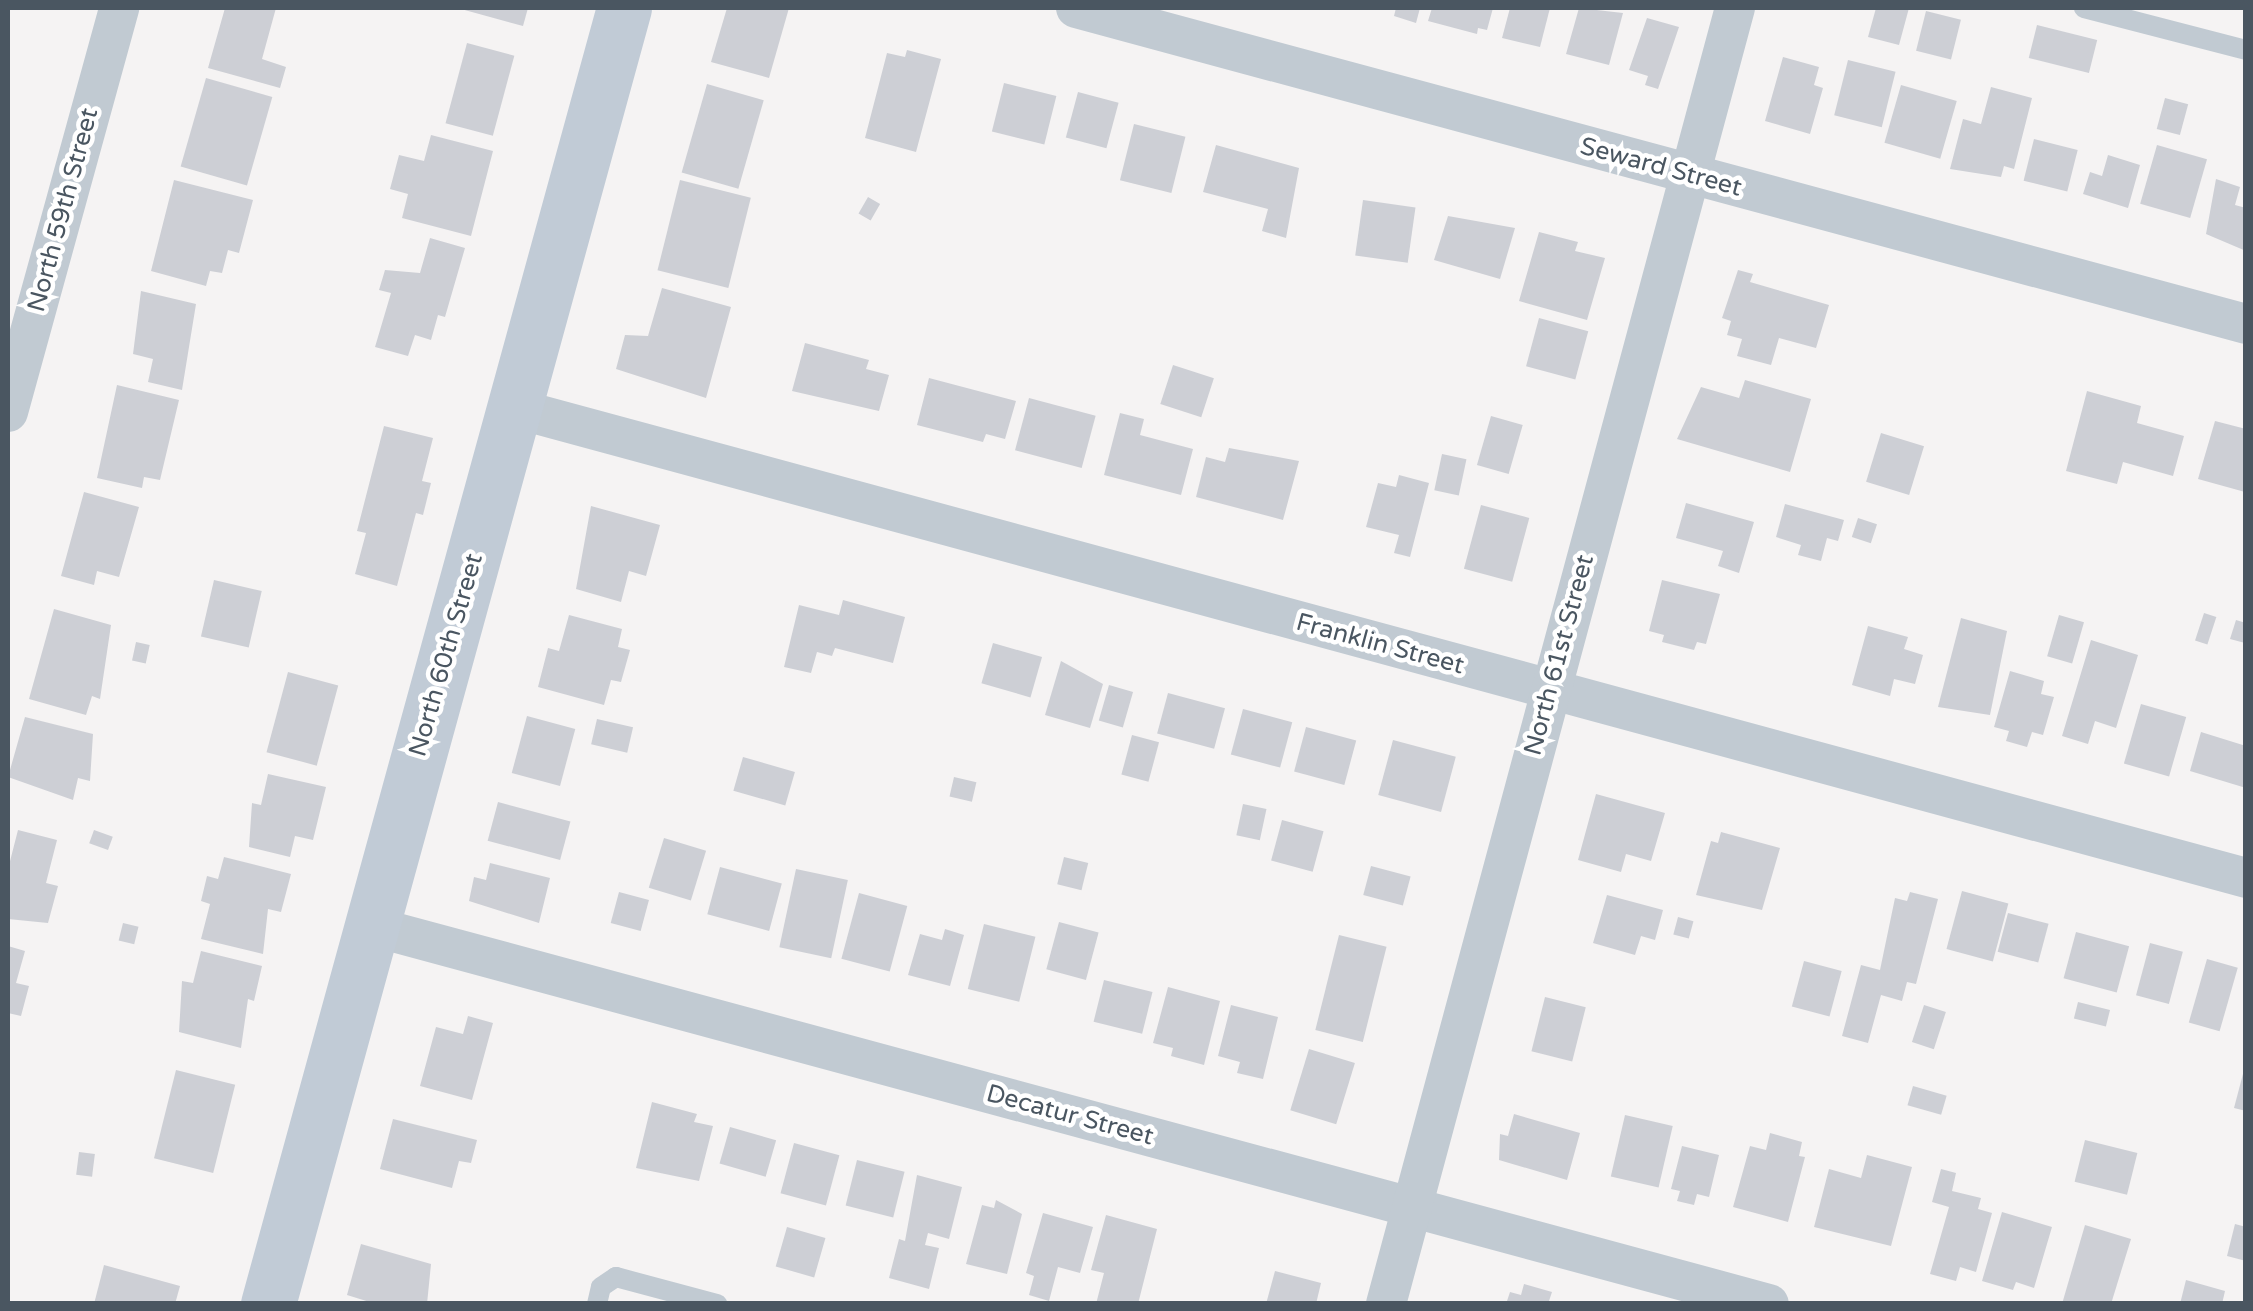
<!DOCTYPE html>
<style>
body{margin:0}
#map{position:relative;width:2253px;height:1311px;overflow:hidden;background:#f5f3f3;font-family:"Varela Round",sans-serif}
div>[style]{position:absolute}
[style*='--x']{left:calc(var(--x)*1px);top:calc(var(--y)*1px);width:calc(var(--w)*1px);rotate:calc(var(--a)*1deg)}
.building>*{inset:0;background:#cdcfd5;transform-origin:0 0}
.lane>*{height:20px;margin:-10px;padding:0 10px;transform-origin:10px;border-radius:10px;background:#c1cad2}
.street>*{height:40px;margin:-20px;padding:0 20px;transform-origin:20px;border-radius:20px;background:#c1cad2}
.secondary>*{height:55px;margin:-27.5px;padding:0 27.5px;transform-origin:27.5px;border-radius:27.5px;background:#c1cbd6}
span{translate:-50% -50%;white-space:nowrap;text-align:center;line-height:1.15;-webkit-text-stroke:9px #fff;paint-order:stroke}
.street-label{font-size:25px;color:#4a5661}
.frame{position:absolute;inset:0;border:10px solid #4a5661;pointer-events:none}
</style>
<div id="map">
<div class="building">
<div style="clip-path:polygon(225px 8px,276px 8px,262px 59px,286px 67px,280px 88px,208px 68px)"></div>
<div style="clip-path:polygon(727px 8px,789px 8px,769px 78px,711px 62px)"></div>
<div style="clip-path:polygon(1396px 8px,1420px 8px,1416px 23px,1394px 16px)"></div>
<div style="clip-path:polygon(1432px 8px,1493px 8px,1487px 30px,1478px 28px,1477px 34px,1428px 21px)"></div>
<div style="clip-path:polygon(1510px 8px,1550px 8px,1540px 47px,1502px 38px)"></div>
<div style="clip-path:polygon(1579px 8px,1623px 13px,1609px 65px,1566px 54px)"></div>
<div style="clip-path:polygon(1876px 8px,1909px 8px,1899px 45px,1868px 37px)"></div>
<div style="clip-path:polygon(461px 9px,461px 8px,528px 8px,523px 26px)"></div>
<div style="left:1926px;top:11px;width:36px;height:41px;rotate:14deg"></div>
<div style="clip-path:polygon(1647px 18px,1679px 27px,1658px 89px,1645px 85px,1648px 76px,1629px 70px)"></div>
<div style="left:2037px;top:25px;width:62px;height:34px;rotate:14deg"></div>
<div style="left:467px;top:43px;width:49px;height:83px;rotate:15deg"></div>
<div style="clip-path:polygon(907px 50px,941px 59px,916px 152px,865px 138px,887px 53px,905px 57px)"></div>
<div style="clip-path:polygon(1783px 57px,1819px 67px,1814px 85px,1823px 88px,1810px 134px,1765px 121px)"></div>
<div style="left:1848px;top:60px;width:49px;height:57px;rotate:14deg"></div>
<div style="left:206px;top:78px;width:69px;height:92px;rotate:16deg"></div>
<div style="left:1004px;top:83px;width:54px;height:50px;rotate:14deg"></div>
<div style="left:707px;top:84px;width:59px;height:92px;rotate:16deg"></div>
<div style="left:1901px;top:85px;width:58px;height:60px;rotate:16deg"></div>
<div style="clip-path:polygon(1991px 87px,2032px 98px,2014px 169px,2004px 166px,2001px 177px,1950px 169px,1963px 119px,1981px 124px)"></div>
<div style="left:1078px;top:92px;width:42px;height:47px;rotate:15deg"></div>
<div style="left:2165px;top:98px;width:24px;height:32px;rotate:15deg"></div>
<div style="left:1134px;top:124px;width:53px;height:58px;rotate:14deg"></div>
<div style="clip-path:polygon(431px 135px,493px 151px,471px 236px,402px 218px,408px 194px,390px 189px,399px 155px,424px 161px)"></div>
<div style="left:2034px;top:139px;width:45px;height:43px;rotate:14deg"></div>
<div style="clip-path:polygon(1216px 145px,1299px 168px,1286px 238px,1262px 231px,1268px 209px,1203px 192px)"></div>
<div style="left:2157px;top:145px;width:52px;height:61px;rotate:16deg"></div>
<div style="clip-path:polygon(2108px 155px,2140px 165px,2128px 208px,2083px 194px,2090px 172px,2102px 176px)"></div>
<div style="clip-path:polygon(2216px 179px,2240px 187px,2235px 205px,2246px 208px,2246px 251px,2206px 234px)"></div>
<div style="clip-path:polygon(174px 180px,253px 200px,239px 253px,228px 250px,222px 273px,210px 271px,206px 286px,151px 271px)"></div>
<div style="left:680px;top:180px;width:73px;height:93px;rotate:14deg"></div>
<div style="left:868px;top:197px;width:14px;height:19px;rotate:30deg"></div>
<div style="left:1363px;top:200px;width:53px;height:56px;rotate:8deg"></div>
<div style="clip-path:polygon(1448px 216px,1515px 228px,1500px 279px,1434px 260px)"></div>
<div style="clip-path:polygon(1539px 232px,1578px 242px,1575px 251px,1605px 258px,1587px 320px,1519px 301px)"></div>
<div style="clip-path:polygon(430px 238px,465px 248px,445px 317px,438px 315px,431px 340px,415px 335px,408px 356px,375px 347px,391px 293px,379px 290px,385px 270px,420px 273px)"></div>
<div style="clip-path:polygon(1738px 270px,1753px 274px,1750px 282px,1829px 305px,1816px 348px,1779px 338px,1771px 365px,1737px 356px,1742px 339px,1727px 335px,1731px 321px,1722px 318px)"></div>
<div style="clip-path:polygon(662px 288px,731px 307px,706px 398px,616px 369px,625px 335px,648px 336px)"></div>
<div style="clip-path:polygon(141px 291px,196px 304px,182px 390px,148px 382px,153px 359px,133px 354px)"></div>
<div style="left:1539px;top:318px;width:51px;height:50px;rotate:15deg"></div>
<div style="clip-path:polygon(805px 343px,869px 360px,866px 369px,889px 375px,879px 411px,792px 391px)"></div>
<div style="left:1173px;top:365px;width:43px;height:41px;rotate:18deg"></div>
<div style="clip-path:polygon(929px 378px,1016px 401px,1005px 439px,986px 434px,983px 442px,917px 425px)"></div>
<div style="clip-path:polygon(1745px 380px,1811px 399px,1790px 472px,1677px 439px,1701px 387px,1739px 398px)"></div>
<div style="clip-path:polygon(117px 385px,179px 400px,160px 480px,144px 477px,142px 488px,97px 478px)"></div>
<div style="clip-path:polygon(2087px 391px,2141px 406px,2137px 423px,2184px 436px,2173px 476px,2123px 462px,2117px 484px,2066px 471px)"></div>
<div style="left:1029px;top:398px;width:69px;height:54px;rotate:15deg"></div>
<div style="clip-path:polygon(1120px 413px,1144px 419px,1140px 435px,1193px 449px,1181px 495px,1104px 475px)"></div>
<div style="left:1491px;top:416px;width:33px;height:51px;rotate:16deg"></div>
<div style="clip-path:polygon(2215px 421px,2246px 429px,2245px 492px,2198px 479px)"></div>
<div style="clip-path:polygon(384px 426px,433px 438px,422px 481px,431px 483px,423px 515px,416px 513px,397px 586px,355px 574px,366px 533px,357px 531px)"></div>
<div style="left:1881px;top:433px;width:45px;height:51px;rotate:17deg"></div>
<div style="clip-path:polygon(1229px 448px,1299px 461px,1283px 520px,1196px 497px,1206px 457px,1225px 462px)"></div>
<div style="left:1442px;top:454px;width:25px;height:37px;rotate:12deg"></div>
<div style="clip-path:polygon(1399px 475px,1429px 483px,1410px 557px,1394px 553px,1399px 535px,1366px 527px,1378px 483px,1396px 487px)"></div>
<div style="clip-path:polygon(84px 492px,139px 507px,119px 577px,97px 571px,94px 585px,61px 576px)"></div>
<div style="clip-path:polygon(1686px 503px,1754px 522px,1739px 573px,1718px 566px,1723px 551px,1676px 538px)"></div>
<div style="clip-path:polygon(1785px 504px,1844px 520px,1838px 541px,1827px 538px,1821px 561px,1798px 555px,1801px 545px,1776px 537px)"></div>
<div style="left:1481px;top:505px;width:50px;height:66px;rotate:15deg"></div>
<div style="clip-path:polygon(591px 506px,660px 525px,646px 576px,629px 571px,621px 602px,576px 589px)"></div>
<div style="left:1858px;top:518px;width:20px;height:20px;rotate:18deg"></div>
<div style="left:214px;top:580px;width:49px;height:58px;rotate:13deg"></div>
<div style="clip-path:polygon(1662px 580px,1720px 594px,1706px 644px,1697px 642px,1694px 650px,1662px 642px,1664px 635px,1649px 631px)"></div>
<div style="clip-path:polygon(843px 600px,905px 617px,893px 663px,835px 648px,832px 656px,817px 652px,811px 673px,784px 667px,799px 605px,839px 615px)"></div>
<div style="clip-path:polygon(54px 609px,111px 625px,100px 699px,92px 696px,86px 715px,29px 699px)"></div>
<div style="left:2204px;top:613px;width:13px;height:29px;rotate:18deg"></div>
<div style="clip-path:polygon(569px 615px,622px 629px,618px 647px,630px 650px,621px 682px,611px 680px,604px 705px,538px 687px,548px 648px,559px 651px)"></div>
<div style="left:2059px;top:615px;width:26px;height:43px;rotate:16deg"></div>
<div style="clip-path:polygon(1961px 618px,2007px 631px,1990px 715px,1938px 707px)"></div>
<div style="clip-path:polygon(2236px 620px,2246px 623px,2245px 643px,2230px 639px)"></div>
<div style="clip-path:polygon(1868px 626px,1908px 637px,1904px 649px,1923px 655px,1915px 684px,1894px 679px,1890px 696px,1852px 685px)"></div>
<div style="clip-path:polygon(2091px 640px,2138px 655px,2116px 728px,2095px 721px,2088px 744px,2062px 736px)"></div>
<div style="left:136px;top:642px;width:14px;height:19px;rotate:12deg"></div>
<div style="left:993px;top:643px;width:51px;height:42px;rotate:16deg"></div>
<div style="clip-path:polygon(1061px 661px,1103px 684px,1090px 728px,1045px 715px)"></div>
<div style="clip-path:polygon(2010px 671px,2044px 681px,2041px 694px,2054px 697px,2043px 735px,2032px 732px,2027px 747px,2006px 741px,2009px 731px,1994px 727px)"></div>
<div style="left:288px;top:672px;width:52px;height:83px;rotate:15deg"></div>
<div style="left:1109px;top:685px;width:25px;height:37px;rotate:16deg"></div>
<div style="left:1168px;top:693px;width:59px;height:42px;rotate:15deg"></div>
<div style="left:2141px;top:704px;width:47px;height:62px;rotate:16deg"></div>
<div style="left:1243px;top:709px;width:51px;height:47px;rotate:15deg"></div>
<div style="left:527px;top:716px;width:50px;height:59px;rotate:15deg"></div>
<div style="clip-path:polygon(25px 717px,93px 734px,90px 781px,78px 778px,73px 800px,8px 777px)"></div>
<div style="left:597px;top:719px;width:37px;height:26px;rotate:13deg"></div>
<div style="left:1306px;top:727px;width:52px;height:46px;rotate:15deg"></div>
<div style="clip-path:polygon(2201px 732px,2246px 746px,2246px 788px,2190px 771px)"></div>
<div style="left:1132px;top:735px;width:28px;height:41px;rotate:15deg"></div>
<div style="left:1393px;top:740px;width:65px;height:57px;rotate:15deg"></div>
<div style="left:743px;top:757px;width:54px;height:35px;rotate:16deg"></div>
<div style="clip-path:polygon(268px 774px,326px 787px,313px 840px,295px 836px,290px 857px,249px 847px,252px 803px,261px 805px)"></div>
<div style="left:954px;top:777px;width:23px;height:20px;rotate:13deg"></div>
<div style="clip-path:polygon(1596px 794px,1665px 813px,1651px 861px,1626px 854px,1621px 872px,1578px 860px)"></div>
<div style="left:498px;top:802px;width:75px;height:40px;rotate:15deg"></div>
<div style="left:1243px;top:804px;width:24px;height:32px;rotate:12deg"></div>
<div style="left:1282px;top:820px;width:43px;height:42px;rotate:15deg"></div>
<div style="clip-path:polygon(18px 830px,57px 840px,46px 883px,58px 886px,48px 923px,8px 919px,8px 869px)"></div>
<div style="left:94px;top:830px;width:20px;height:14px;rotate:20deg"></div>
<div style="clip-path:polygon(1721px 832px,1780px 848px,1762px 910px,1696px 895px,1711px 841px,1718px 843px)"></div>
<div style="left:664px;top:838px;width:44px;height:52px;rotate:17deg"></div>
<div style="clip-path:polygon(224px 857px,291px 874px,281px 912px,268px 909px,263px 954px,201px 939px,210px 904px,201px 901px,207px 876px,218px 879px)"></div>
<div style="left:1064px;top:857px;width:25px;height:28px;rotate:14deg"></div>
<div style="clip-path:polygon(490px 863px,550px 878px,539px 923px,469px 901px,474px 877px,486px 880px)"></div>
<div style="left:1371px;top:866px;width:41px;height:30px;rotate:15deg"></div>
<div style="left:720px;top:867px;width:64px;height:49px;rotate:15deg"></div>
<div style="left:796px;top:869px;width:53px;height:80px;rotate:12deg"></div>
<div style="left:1962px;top:891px;width:48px;height:60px;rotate:15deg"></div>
<div style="left:619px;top:892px;width:31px;height:32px;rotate:15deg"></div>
<div style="clip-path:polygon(1910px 892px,1938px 899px,1916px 984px,1907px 982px,1902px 1001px,1881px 995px,1868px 1043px,1842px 1036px,1861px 965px,1880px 970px,1895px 898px,1907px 901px)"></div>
<div style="left:859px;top:893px;width:50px;height:68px;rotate:15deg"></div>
<div style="clip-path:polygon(1607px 895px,1663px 910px,1655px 940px,1641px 936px,1635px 955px,1593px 943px)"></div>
<div style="left:2008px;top:913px;width:42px;height:40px;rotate:15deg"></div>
<div style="left:1678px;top:917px;width:16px;height:18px;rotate:15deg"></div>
<div style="left:1059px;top:922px;width:41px;height:49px;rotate:15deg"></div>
<div style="left:123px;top:923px;width:16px;height:18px;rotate:14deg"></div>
<div style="left:984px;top:924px;width:53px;height:67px;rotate:14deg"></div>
<div style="clip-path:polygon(945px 929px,964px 935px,950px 986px,908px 975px,920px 934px,942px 940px)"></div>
<div style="left:2076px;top:932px;width:55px;height:48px;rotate:15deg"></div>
<div style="left:1339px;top:935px;width:49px;height:98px;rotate:14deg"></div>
<div style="left:2150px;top:943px;width:34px;height:54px;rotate:15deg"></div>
<div style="clip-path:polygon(8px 946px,25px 951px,16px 983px,29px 986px,21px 1016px,8px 1013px)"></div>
<div style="clip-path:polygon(201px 951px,262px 966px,254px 1001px,248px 999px,241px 1048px,179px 1032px,182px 981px,193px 983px)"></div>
<div style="left:2207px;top:959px;width:32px;height:66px;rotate:16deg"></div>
<div style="left:1804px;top:961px;width:39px;height:47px;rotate:15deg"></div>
<div style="left:1104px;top:980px;width:50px;height:43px;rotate:14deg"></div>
<div style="clip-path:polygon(1168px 987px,1220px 1001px,1204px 1065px,1171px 1056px,1173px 1048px,1153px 1043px)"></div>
<div style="left:1545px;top:997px;width:42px;height:56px;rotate:14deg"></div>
<div style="left:2078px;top:1002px;width:33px;height:17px;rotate:14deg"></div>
<div style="clip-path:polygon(1231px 1005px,1278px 1017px,1263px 1079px,1237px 1073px,1240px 1062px,1218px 1056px)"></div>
<div style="left:1924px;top:1005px;width:23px;height:39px;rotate:18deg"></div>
<div style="clip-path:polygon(468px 1016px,493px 1023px,472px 1100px,420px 1086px,436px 1027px,463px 1034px)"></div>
<div style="left:1309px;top:1049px;width:48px;height:64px;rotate:17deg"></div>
<div style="left:176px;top:1070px;width:61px;height:91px;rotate:14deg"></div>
<div style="clip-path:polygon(2244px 1070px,2246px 1070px,2246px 1111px,2234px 1108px)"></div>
<div style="left:1913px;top:1086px;width:35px;height:20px;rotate:16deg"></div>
<div style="clip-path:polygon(652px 1102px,697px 1114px,694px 1122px,713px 1126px,699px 1181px,636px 1168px)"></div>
<div style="clip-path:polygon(1514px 1114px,1580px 1133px,1567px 1180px,1499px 1160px,1500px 1134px,1508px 1136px)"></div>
<div style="left:1625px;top:1115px;width:49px;height:63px;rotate:13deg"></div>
<div style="clip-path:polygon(393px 1119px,477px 1140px,471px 1163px,459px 1161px,452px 1188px,380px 1169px)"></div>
<div style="left:730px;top:1127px;width:48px;height:38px;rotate:16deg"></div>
<div style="clip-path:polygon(1770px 1133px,1802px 1142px,1799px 1156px,1805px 1157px,1788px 1222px,1733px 1207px,1750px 1146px,1766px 1150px)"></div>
<div style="left:2085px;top:1140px;width:54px;height:43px;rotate:14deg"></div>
<div style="left:794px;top:1143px;width:47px;height:52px;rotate:15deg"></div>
<div style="clip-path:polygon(1682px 1146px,1719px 1155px,1709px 1197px,1697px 1194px,1694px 1205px,1677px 1201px,1680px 1191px,1671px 1189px)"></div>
<div style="left:79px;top:1152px;width:16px;height:23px;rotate:7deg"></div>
<div style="clip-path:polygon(1867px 1155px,1912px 1167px,1891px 1246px,1814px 1227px,1829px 1169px,1861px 1178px)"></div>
<div style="left:857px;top:1160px;width:49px;height:47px;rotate:14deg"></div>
<div style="clip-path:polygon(1941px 1169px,1956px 1173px,1952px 1191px,1981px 1198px,1978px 1209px,1992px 1213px,1976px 1272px,1960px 1267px,1956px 1281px,1930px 1274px,1949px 1207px,1932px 1202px)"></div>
<div style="clip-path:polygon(917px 1175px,962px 1187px,949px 1239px,928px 1233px,925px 1245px,939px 1248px,929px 1289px,889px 1278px,899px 1239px,905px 1241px)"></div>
<div style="clip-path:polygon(996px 1200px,1022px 1214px,1007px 1274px,966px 1264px,982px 1205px,994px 1208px)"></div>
<div style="clip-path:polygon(2002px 1212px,2052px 1227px,2034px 1288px,2016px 1282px,2013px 1290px,1982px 1281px)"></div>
<div style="clip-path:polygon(1043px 1213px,1093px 1227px,1080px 1273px,1058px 1267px,1049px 1301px,1029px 1295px,1034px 1276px,1026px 1273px)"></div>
<div style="clip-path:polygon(1106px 1215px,1157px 1229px,1138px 1304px,1096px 1304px,1104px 1273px,1091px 1270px)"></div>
<div style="clip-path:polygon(2235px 1224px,2246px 1227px,2246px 1261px,2227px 1256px)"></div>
<div style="clip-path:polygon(2085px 1225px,2131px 1239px,2111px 1304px,2062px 1304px)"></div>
<div style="left:787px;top:1227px;width:40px;height:41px;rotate:16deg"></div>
<div style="clip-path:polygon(361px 1244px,431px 1264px,427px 1304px,376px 1304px,347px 1295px)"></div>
<div style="clip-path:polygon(104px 1265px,180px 1286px,175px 1304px,94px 1304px)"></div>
<div style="clip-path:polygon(1275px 1271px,1321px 1283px,1316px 1304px,1266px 1304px)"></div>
<div style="clip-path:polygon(2186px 1280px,2225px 1291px,2222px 1304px,2180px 1304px)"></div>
<div style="clip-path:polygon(1524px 1284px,1552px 1292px,1548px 1304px,1506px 1304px,1510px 1292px,1521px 1295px)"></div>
</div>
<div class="lane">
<div style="--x:2084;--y:8;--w:167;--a:14.5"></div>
<div style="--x:597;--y:1304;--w:17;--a:-77"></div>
<div style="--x:601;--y:1287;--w:18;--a:-34"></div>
<div style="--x:616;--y:1277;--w:105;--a:15"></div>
</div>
<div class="street">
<div style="--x:1076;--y:8;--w:1212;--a:15.11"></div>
<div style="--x:514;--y:408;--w:1795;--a:15.18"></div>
<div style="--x:8;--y:412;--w:419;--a:-74.6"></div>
<div style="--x:371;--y:926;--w:1448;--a:15.13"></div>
<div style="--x:1386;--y:1304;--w:1342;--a:-74.93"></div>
</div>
<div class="secondary">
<div style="--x:268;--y:1304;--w:1344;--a:-74.64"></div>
</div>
<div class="street-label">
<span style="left:1661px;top:167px;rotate:15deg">Seward Street</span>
<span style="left:63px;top:210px;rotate:-75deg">North 59th Street</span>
<span style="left:1380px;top:644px;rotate:15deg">Franklin Street</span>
<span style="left:446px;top:655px;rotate:-74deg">North 60th Street</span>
<span style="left:1559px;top:655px;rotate:-75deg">North 61st Street</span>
<span style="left:1070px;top:1115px;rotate:15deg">Decatur Street</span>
</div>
<div class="frame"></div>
</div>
